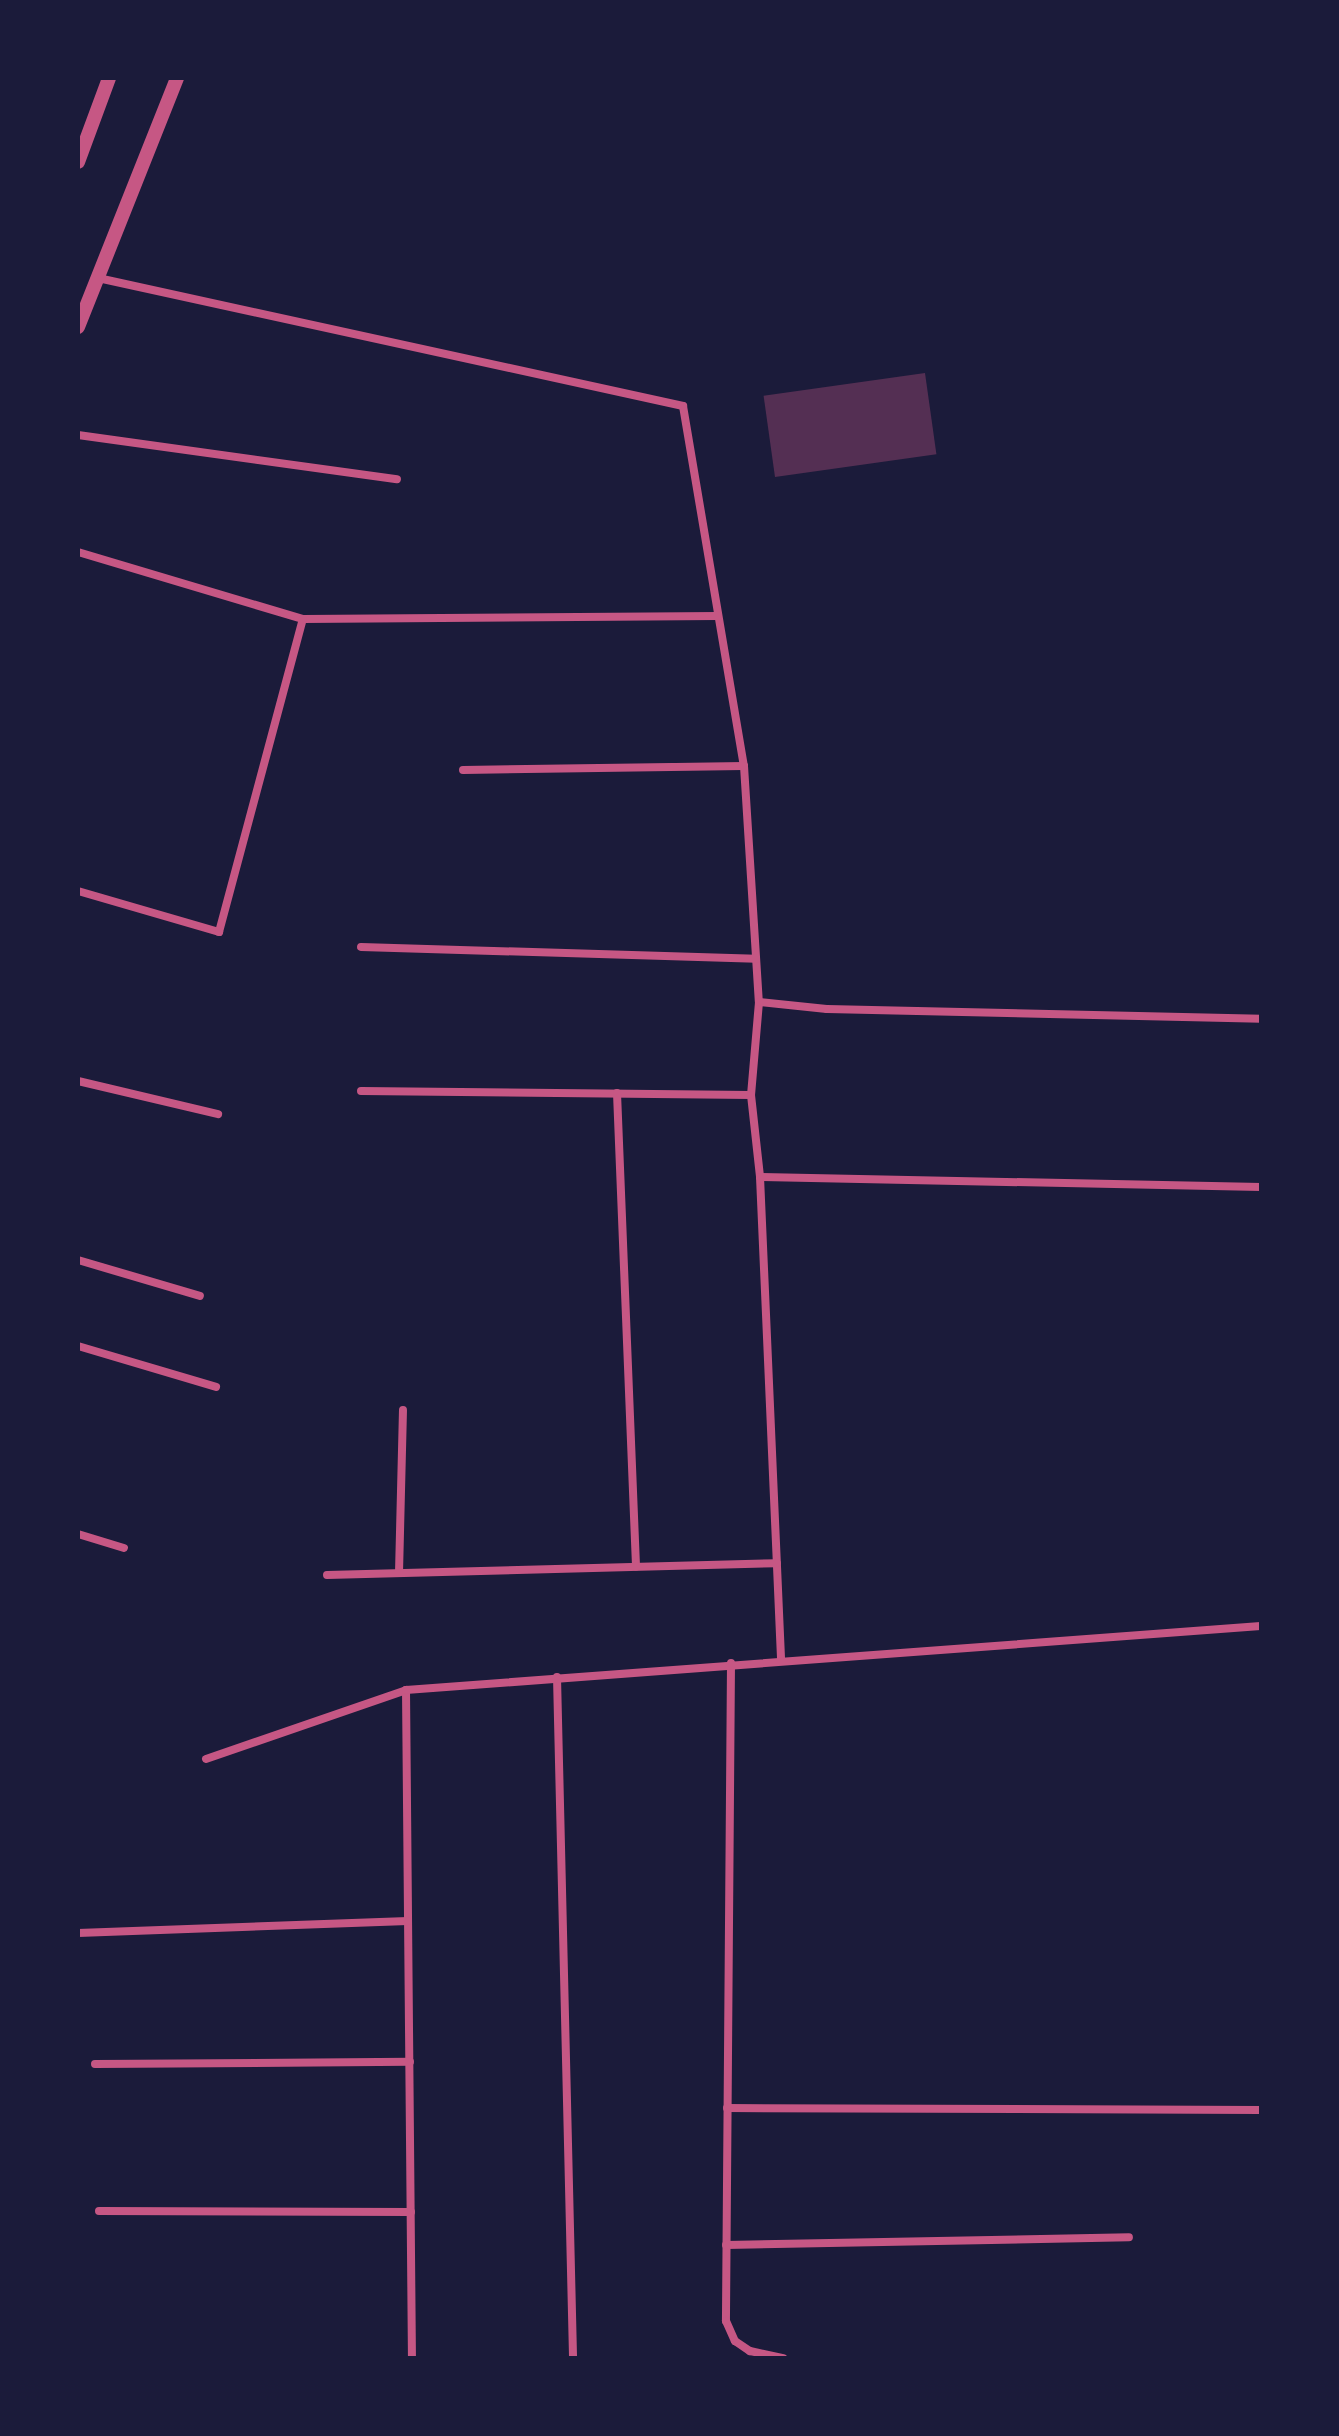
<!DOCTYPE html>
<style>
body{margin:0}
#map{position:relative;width:1339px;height:2436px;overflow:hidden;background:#1b1b3a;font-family:Lato,sans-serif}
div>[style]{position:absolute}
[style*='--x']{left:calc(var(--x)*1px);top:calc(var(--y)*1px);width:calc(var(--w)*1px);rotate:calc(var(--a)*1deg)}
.building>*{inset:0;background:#542f53;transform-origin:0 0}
.minor>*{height:8px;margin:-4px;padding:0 4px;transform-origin:4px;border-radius:4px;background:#c65784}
.tertiary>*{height:14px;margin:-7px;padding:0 7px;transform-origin:7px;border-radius:7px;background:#c65784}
span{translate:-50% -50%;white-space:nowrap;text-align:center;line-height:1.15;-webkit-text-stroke:7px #1b1b3a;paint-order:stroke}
.frame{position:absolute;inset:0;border:80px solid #1b1b3a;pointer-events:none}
</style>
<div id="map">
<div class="building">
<div style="left:925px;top:373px;width:82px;height:163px;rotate:82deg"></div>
</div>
<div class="minor">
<div style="--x:98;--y:278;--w:599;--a:12.34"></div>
<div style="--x:683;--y:406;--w:365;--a:80.4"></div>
<div style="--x:744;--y:766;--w:236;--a:86.4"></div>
<div style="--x:759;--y:1002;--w:93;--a:94.9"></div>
<div style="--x:78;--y:435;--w:322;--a:7.9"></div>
<div style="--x:78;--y:552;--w:235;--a:16.6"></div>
<div style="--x:303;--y:619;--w:415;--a:-0.4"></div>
<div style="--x:463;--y:770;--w:281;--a:-0.8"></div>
<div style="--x:78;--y:891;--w:147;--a:16.2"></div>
<div style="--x:219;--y:932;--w:324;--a:-75"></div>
<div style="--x:361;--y:947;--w:395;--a:1.7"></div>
<div style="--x:759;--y:1002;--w:68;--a:5.9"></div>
<div style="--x:827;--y:1009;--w:434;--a:1.3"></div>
<div style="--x:78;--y:1081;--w:144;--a:13.3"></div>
<div style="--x:361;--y:1091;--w:390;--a:0.6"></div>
<div style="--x:751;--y:1095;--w:82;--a:83.7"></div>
<div style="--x:760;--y:1177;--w:482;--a:87.5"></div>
<div style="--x:617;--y:1093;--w:474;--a:87.7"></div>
<div style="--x:760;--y:1177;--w:501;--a:1.14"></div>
<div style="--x:78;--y:1260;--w:127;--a:16.4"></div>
<div style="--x:78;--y:1346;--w:144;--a:16.5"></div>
<div style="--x:78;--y:1534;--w:48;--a:16.9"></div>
<div style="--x:399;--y:1573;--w:163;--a:-88.6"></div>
<div style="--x:327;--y:1575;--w:450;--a:-1.5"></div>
<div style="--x:731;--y:1663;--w:658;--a:90.44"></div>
<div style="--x:726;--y:2321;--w:22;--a:66"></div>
<div style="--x:735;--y:2341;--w:18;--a:34"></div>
<div style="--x:750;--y:2351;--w:34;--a:12"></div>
<div style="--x:557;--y:1677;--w:681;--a:88.65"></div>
<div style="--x:406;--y:1690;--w:668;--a:89.49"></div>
<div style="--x:206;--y:1759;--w:212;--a:-19"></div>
<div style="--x:406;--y:1690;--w:857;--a:-4.28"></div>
<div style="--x:78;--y:1933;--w:330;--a:-2.1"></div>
<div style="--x:95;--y:2064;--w:315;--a:-0.4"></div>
<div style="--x:727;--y:2108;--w:534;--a:0.21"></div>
<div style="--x:99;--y:2211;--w:312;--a:0.2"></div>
<div style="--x:726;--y:2245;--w:403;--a:-1.1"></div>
</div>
<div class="tertiary">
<div style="--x:78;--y:162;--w:90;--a:-69.7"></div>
<div style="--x:78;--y:327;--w:268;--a:-68.3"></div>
</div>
<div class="frame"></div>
</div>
